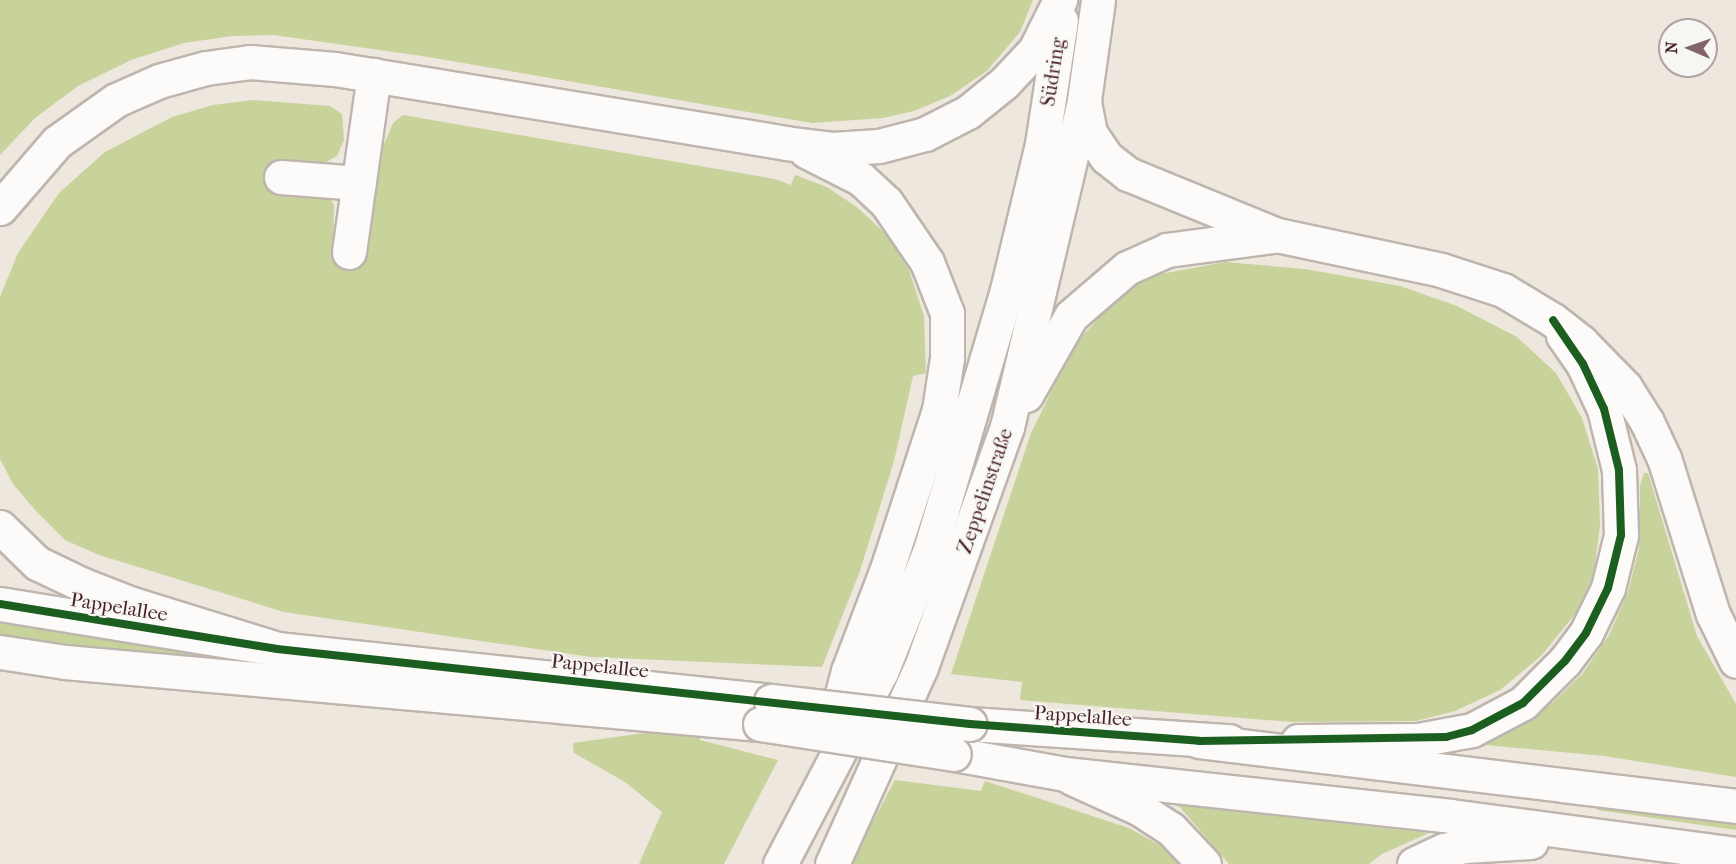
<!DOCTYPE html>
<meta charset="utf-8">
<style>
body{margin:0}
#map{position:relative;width:1736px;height:864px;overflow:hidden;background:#eee7dd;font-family:"IM FELL French Canon",serif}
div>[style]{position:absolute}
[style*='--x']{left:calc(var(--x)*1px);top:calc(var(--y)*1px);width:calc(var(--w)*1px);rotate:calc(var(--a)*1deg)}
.green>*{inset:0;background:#c8d29b}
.roads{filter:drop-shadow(2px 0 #beb5af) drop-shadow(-2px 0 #beb5af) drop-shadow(0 2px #beb5af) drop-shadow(0 -2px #beb5af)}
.minor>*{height:33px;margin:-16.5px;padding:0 16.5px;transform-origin:16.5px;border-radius:16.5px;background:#fcfbfa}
.major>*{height:33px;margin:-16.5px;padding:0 16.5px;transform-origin:16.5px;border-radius:16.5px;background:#fcfbfa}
.highway>*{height:33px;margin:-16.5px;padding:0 16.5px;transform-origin:16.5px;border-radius:16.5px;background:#fcfbfa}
.bridges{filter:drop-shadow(2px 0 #beb5af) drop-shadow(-2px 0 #beb5af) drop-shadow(0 2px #beb5af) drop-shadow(0 -2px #beb5af)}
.minor-bridge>*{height:33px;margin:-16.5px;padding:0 16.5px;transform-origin:16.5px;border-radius:16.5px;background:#fcfbfa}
.cycleway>*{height:8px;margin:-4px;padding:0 4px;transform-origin:4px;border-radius:4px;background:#1b5e20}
span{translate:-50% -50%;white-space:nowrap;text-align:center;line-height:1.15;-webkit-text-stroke:4.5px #f6f6f2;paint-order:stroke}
.street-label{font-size:20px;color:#4a1f2b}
.north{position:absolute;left:1658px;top:18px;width:60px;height:60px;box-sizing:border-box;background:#f6f6f2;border:2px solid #b1a0a2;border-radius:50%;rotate:272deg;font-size:16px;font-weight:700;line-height:24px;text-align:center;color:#4a1f2b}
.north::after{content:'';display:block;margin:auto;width:21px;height:27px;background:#836569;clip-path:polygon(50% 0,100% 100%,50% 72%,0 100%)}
</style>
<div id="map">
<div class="green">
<div style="clip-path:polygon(0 0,1033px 0,1020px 32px,987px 71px,950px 96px,914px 111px,883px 118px,812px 123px,422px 56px,273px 35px,232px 36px,184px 43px,131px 60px,78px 86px,35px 118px,0 155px)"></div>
<div style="clip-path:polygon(253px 100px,330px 106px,342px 114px,344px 140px,337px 156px,317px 167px,334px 206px,333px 255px,364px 257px,382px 149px,393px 123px,403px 115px,775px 179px,791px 185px,795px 175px,827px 187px,858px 208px,887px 235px,909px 270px,924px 316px,926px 373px,913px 376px,894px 461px,860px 571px,822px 667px,591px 657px,284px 612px,99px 555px,65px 540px,36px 511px,13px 484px,0 459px,0 297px,18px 253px,59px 193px,105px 152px,172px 117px,213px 105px)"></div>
<div style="clip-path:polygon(1225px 262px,1305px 269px,1400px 286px,1457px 306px,1517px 337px,1556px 373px,1582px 418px,1598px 469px,1600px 525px,1594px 573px,1576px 613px,1541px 656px,1500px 690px,1455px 711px,1416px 721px,1292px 722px,1020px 700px,1022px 682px,951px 674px,1031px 433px,1074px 345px,1121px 294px,1150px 276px)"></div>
<div style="clip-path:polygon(1644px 473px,1648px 473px,1697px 636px,1736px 704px,1736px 777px,1604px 756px,1485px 745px,1552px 703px,1583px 673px,1609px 635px,1628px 592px,1639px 548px,1640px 486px)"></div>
<div style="clip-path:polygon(0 623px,311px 667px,310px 674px,0 640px)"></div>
<div style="clip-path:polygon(702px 730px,700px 740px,778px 760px,724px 864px,639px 864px,662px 812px,625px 782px,574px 753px,573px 743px,659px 731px)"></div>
<div style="clip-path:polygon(895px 780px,981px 791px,985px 781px,1129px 828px,1168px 850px,1180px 864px,850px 864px)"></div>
<div style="clip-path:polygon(1178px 805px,1429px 833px,1382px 854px,1369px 864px,1229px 864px)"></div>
<div style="clip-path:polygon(1598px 805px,1736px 821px,1736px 830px,1597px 810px)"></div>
</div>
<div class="roads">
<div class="minor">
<div style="--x:281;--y:177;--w:78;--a:4.4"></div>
<div style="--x:349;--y:252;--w:179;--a:-82"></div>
<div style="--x:0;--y:604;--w:281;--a:9.2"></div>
<div style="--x:277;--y:649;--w:497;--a:6"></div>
<div style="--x:0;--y:652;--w:66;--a:8.7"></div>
<div style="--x:65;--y:662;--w:698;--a:5.1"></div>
<div style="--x:970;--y:724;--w:260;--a:3.8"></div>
<div style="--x:1298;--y:741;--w:120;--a:-0.5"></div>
<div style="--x:1418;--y:740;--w:55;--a:-10.5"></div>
<div style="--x:1472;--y:730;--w:58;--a:-27.9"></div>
<div style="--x:1523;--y:703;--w:59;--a:-45"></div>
<div style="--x:1565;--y:661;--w:35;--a:-53"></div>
<div style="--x:1586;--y:633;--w:50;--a:-63.9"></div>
<div style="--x:1608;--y:588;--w:55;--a:-76.2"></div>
<div style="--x:1621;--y:535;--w:65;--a:-91.8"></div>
<div style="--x:1619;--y:470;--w:63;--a:-103.8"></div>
<div style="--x:1604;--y:409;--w:50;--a:-115"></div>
<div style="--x:1583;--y:364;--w:35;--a:-125"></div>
<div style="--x:954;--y:754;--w:113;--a:10.2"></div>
</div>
<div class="major">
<div style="--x:1084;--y:102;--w:32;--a:79"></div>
<div style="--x:1090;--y:133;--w:29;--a:56"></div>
<div style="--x:1106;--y:157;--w:28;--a:38"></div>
<div style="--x:1128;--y:174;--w:161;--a:22.3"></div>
<div style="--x:1277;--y:235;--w:168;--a:12"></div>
<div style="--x:1441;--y:270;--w:65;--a:17.9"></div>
<div style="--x:1503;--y:290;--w:58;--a:31"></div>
<div style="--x:806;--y:151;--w:62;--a:27"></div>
<div style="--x:861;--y:179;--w:34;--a:43"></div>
<div style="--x:886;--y:202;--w:73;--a:55.7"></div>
<div style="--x:927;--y:262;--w:55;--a:68.6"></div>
<div style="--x:947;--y:313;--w:45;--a:90"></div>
<div style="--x:947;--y:358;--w:53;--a:98.7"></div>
<div style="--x:939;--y:410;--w:167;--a:108.1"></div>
<div style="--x:887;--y:569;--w:109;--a:110.9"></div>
<div style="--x:848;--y:671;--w:67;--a:104.7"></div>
<div style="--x:0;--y:208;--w:87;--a:-49.2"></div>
<div style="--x:57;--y:142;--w:72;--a:-35.4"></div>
<div style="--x:116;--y:100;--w:47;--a:-23.8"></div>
<div style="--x:159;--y:81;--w:49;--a:-15.5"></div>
<div style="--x:206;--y:68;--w:44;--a:-7.8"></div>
<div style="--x:250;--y:62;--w:85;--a:4.7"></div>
<div style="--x:335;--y:69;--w:456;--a:9.3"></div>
<div style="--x:785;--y:143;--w:47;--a:7.3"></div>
<div style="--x:832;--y:149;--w:47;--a:-3.7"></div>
<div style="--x:879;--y:146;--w:48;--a:-14.6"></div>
<div style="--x:925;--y:134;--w:48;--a:-27.1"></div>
<div style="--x:968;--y:112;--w:46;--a:-38.9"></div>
<div style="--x:1004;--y:83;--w:45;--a:-46.8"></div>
<div style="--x:1035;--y:50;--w:56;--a:-63.4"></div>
<div style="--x:1026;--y:395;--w:91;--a:-60.3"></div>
<div style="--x:1071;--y:316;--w:74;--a:-40.6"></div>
<div style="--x:1127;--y:268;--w:44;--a:-24.2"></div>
<div style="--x:1167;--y:250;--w:106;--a:-7.6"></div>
<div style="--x:0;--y:527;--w:52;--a:44.2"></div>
<div style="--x:37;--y:563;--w:49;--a:25.5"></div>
<div style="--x:81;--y:584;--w:55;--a:21.4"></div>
<div style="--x:132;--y:604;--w:152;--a:17.2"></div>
<div style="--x:1072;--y:778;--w:75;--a:24.5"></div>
<div style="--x:1140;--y:809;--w:37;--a:33"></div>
<div style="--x:1171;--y:829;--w:48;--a:46.7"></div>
<div style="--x:780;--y:864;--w:217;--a:-62.3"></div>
<div style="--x:881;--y:672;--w:131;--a:-68.1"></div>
<div style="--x:930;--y:550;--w:271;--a:-73.5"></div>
<div style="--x:1007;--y:290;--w:150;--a:-76.5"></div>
<div style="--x:1042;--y:144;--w:125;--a:-81.3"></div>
<div style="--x:832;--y:864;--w:216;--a:-65.7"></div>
<div style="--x:921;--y:667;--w:255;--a:-70.3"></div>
<div style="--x:1007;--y:427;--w:336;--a:-76.7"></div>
<div style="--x:1084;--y:100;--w:101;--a:-82"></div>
</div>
<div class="highway">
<div style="--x:1553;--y:320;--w:36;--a:38"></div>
<div style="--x:1581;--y:342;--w:63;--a:45.6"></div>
<div style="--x:1625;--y:387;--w:41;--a:57.8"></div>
<div style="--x:1647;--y:422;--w:40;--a:65"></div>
<div style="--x:1664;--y:458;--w:164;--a:72.6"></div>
<div style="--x:1713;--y:614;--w:52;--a:63.9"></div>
<div style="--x:1199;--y:741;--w:541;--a:6.9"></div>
<div style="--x:1065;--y:774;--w:388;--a:6.2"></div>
<div style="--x:1451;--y:816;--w:288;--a:7.6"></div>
<div style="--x:1414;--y:864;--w:33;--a:-25"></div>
<div style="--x:1444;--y:850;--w:20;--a:-11"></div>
<div style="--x:1464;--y:846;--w:67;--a:-3.4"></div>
</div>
</div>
<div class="bridges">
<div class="minor-bridge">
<div style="--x:771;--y:701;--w:200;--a:6.6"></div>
<div style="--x:760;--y:724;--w:196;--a:8.8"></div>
</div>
</div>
<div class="cycleway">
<div style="--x:0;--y:604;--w:281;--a:9.2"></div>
<div style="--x:277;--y:649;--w:697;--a:6.18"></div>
<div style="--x:970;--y:724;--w:230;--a:4.2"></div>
<div style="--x:1199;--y:741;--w:247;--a:-0.9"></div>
<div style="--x:1446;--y:737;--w:27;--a:-15"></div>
<div style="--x:1472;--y:730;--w:58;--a:-27.9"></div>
<div style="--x:1523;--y:703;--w:59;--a:-45"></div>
<div style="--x:1565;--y:661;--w:35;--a:-53"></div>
<div style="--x:1586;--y:633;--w:50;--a:-63.9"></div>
<div style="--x:1608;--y:588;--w:55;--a:-76.2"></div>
<div style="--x:1621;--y:535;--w:65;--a:-91.8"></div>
<div style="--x:1619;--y:470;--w:63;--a:-103.8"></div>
<div style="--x:1604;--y:409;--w:50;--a:-115"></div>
<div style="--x:1583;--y:364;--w:53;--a:-124.3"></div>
</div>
<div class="street-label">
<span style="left:1053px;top:72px;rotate:-81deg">Südring</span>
<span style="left:985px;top:491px;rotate:-71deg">Zeppelinstraße</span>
<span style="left:119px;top:607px;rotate:9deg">Pappelallee</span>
<span style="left:600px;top:666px;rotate:6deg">Pappelallee</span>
<span style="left:1083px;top:716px;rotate:4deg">Pappelallee</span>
</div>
<div class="north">N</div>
</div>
